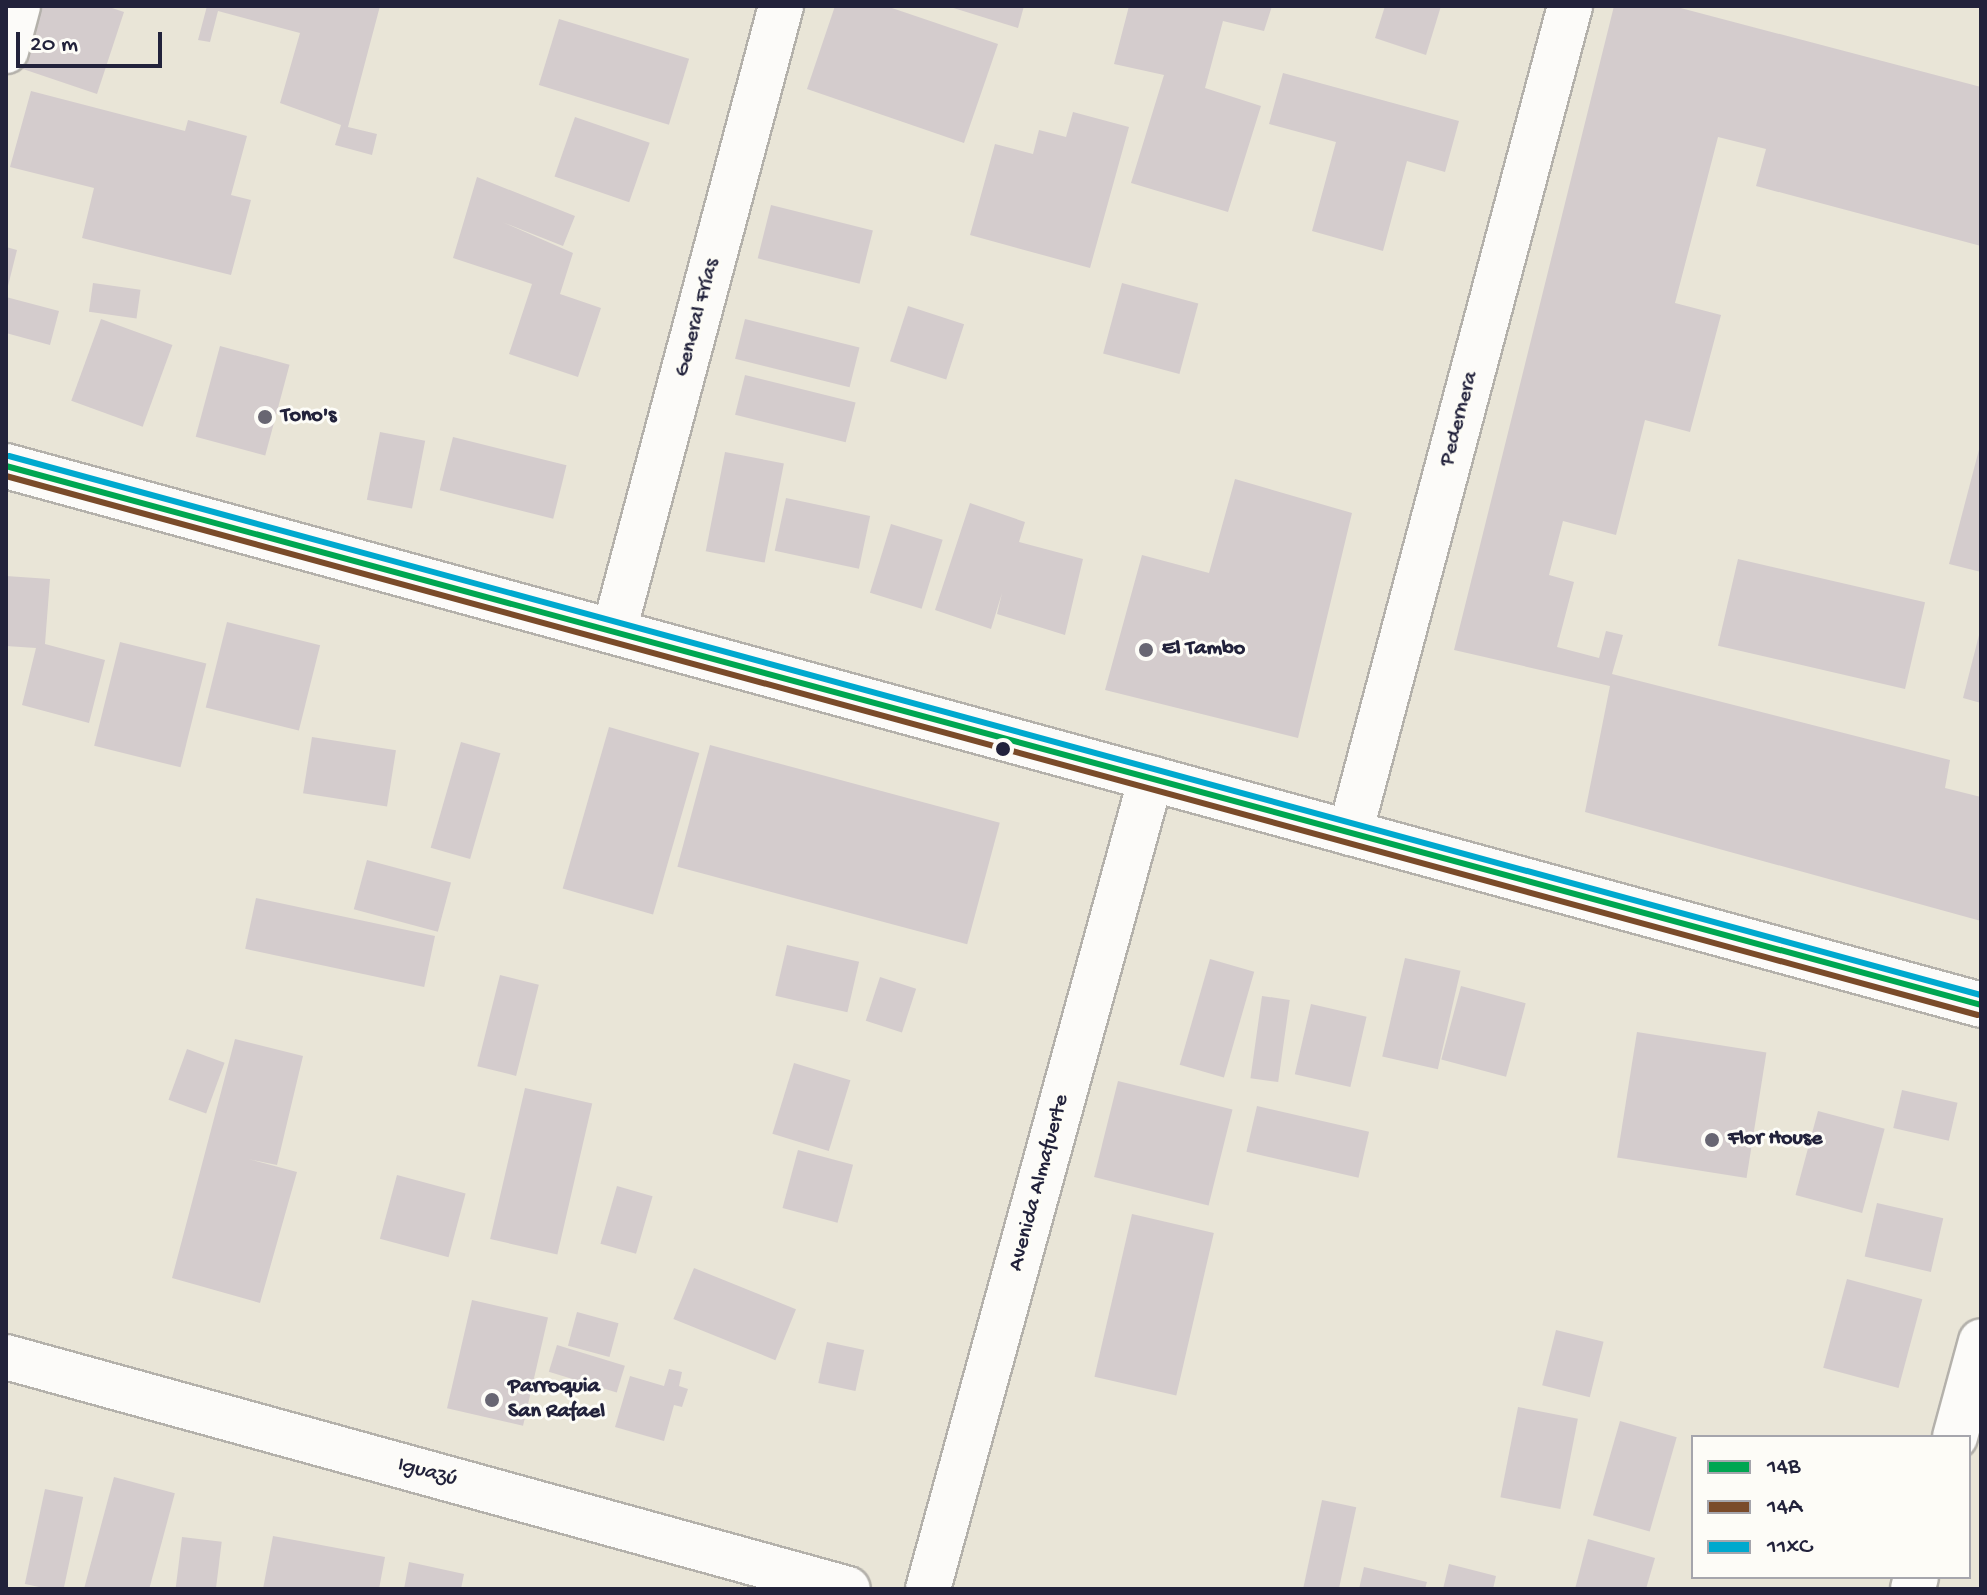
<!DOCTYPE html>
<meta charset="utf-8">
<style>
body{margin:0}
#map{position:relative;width:1987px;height:1595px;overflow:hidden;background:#e9e5d7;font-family:"Gochi Hand",sans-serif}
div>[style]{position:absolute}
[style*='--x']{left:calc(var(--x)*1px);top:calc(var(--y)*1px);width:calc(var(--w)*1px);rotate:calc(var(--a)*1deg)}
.building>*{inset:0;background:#d4cccd;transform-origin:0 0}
.roads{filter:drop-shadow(2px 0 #b4b1ab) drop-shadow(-2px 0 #b4b1ab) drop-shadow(0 2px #b4b1ab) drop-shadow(0 -2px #b4b1ab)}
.minor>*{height:44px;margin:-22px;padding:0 22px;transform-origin:22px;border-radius:22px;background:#fcfbf9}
.secondary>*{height:44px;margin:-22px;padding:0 22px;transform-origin:22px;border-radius:22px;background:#fcfbf9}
.bus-1>*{height:6px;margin:-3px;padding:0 3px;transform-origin:3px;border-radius:3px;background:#00a651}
.bus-2>*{height:6px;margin:-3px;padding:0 3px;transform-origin:3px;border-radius:3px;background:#7a4b2a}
.bus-3>*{height:6px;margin:-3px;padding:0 3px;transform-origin:3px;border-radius:3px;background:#00a9ce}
.dots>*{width:22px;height:22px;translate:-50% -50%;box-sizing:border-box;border:4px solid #fdfcf7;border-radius:50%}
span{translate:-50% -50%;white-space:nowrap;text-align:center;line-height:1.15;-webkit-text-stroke:6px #fdfcf7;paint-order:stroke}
.street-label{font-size:22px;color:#22223b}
.poi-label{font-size:22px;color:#22223b;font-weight:700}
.left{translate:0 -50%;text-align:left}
.frame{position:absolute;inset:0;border:8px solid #22223b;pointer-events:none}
.legend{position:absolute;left:1691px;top:1435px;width:280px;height:144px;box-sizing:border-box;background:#fdfcf7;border:2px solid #a5a5ac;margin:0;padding:10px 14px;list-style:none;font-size:24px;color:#22223b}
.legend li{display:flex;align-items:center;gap:16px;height:40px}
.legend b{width:40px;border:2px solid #a5a5ac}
.scale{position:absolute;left:16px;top:32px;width:146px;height:36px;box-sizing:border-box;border:4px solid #22223b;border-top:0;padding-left:10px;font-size:24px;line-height:28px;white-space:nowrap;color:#22223b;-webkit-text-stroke:6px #fdfcf7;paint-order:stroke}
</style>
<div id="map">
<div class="building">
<div style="clip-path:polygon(41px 6px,106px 6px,124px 12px,97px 94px,20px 68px)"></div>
<div style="clip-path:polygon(207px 6px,380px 6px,348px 127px,377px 134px,372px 155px,335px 145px,341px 125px,280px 103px,300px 33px,218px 11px,210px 42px,198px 40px)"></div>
<div style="clip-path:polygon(835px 6px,886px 6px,998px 44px,964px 143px,807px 89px)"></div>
<div style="clip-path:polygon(947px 6px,1024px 6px,1018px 28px)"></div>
<div style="clip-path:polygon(1129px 6px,1272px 6px,1264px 31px,1223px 21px,1205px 88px,1261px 106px,1228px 212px,1131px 183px,1164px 75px,1114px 64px)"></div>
<div style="clip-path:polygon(1385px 6px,1441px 6px,1426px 55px,1375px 38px)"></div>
<div style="clip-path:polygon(1614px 6px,1673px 6px,1981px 87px,1981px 246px,1756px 186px,1766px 149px,1718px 137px,1675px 303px,1721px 315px,1690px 432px,1645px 420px,1616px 535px,1563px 521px,1549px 575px,1574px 582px,1557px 647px,1599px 658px,1606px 631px,1623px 635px,1612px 674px,1950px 760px,1945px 788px,1981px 797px,1981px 921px,1585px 812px,1610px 686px,1454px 650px)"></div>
<div style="left:559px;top:19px;width:136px;height:69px;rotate:17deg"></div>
<div style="clip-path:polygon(1283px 73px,1459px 121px,1445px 172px,1407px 161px,1383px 251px,1312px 231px,1336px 142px,1269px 124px)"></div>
<div style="clip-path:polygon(31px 91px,185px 131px,188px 120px,247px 136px,231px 195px,251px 200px,231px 275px,82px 238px,94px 188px,10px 167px)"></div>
<div style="clip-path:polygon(1073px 112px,1129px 127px,1090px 268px,970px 235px,995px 144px,1033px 154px,1039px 130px,1066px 137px)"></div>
<div style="left:575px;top:117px;width:79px;height:63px;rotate:19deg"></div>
<div style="clip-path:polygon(477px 177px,575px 216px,563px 246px,502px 222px,573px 253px,560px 294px,601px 308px,578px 377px,509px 354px,532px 284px,453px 258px)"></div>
<div style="left:771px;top:205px;width:105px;height:55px;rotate:14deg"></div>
<div style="clip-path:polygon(6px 247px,17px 250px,7px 290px,6px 290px)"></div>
<div style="left:93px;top:283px;width:48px;height:29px;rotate:8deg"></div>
<div style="left:1122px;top:283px;width:79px;height:73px;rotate:15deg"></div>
<div style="clip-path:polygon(6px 297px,59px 311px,50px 345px,6px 333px)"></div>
<div style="left:908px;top:306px;width:59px;height:58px;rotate:18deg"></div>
<div style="left:101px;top:319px;width:76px;height:87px;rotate:20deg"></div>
<div style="left:745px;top:319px;width:118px;height:41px;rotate:14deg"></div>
<div style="left:220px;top:346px;width:72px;height:94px;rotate:15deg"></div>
<div style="left:745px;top:375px;width:114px;height:41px;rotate:14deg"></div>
<div style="left:380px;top:432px;width:46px;height:69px;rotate:11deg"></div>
<div style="left:453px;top:437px;width:117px;height:55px;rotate:14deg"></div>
<div style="clip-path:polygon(1981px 442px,1981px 572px,1949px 564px)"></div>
<div style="left:725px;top:452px;width:60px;height:101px;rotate:11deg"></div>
<div style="clip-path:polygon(1235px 479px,1352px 513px,1298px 738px,1105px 690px,1142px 555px,1209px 573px)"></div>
<div style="left:786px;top:498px;width:86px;height:54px;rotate:12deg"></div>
<div style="clip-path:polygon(970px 503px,1025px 522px,1019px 542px,1083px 559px,1065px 635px,997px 614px,1002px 593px,991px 629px,935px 610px)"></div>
<div style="left:891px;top:524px;width:54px;height:72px;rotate:17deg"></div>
<div style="left:1738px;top:559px;width:192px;height:89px;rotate:13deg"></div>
<div style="clip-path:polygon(6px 576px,50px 579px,45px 644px,105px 660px,89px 723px,22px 705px,36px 648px,6px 646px)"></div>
<div style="left:227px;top:622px;width:96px;height:88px;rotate:14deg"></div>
<div style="clip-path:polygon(1980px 631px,1981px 631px,1981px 703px,1963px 698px)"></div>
<div style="left:120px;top:642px;width:89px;height:107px;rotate:14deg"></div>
<div style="left:609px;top:727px;width:94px;height:168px;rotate:16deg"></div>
<div style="left:312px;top:737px;width:85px;height:57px;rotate:9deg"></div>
<div style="left:461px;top:742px;width:41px;height:110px;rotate:16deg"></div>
<div style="left:710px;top:745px;width:300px;height:126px;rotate:15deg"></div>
<div style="left:367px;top:860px;width:87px;height:51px;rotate:15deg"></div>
<div style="left:256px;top:898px;width:183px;height:52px;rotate:12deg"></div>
<div style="left:787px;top:945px;width:74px;height:52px;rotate:13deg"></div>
<div style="left:1405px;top:958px;width:57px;height:101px;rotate:13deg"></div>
<div style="left:1210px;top:959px;width:46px;height:110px;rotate:16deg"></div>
<div style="left:500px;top:975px;width:40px;height:94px;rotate:14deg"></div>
<div style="left:880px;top:977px;width:38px;height:46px;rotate:18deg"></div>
<div style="left:1461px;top:986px;width:67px;height:76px;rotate:15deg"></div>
<div style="left:1262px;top:996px;width:28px;height:83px;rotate:8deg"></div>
<div style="left:1311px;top:1004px;width:57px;height:72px;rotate:13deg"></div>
<div style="left:1637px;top:1032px;width:131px;height:127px;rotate:9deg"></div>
<div style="clip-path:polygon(235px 1039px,303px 1056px,277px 1165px,248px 1159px,297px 1172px,260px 1303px,172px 1278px)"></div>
<div style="left:187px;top:1049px;width:40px;height:54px;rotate:20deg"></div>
<div style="left:794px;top:1063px;width:59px;height:74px;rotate:17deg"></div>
<div style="left:1118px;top:1081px;width:118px;height:99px;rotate:14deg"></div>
<div style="left:525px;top:1088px;width:69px;height:155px;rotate:13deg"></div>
<div style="left:1902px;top:1090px;width:57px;height:39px;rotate:13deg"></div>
<div style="left:1257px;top:1106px;width:115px;height:47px;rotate:13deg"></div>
<div style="left:1818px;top:1111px;width:69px;height:87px;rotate:15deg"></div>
<div style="left:798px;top:1150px;width:57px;height:60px;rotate:15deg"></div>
<div style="left:397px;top:1175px;width:71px;height:66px;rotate:15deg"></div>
<div style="left:617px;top:1186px;width:37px;height:60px;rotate:16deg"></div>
<div style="left:1877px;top:1203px;width:68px;height:55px;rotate:13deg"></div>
<div style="left:1132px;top:1214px;width:84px;height:167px;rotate:13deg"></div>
<div style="left:694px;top:1268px;width:110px;height:55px;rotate:22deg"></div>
<div style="left:1847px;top:1279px;width:78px;height:92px;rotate:15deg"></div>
<div style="left:472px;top:1300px;width:78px;height:111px;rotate:13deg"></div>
<div style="left:577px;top:1312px;width:43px;height:35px;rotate:15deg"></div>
<div style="left:1556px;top:1330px;width:49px;height:57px;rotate:14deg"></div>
<div style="left:827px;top:1342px;width:38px;height:42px;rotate:12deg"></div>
<div style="left:557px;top:1345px;width:71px;height:28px;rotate:17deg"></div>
<div style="clip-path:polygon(669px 1369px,682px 1372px,679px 1386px,688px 1389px,682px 1407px,674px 1405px,664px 1441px,615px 1427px,630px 1376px,664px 1386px)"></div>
<div style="left:1518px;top:1407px;width:61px;height:92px;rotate:11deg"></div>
<div style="left:1620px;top:1421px;width:59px;height:98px;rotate:16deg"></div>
<div style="left:114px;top:1477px;width:63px;height:115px;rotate:15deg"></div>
<div style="left:45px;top:1489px;width:39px;height:97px;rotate:12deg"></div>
<div style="left:1322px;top:1500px;width:35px;height:91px;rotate:12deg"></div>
<div style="clip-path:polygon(273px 1536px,385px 1557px,379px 1589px,263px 1589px)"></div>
<div style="left:182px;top:1537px;width:40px;height:52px;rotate:7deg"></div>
<div style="clip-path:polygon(1588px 1539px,1655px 1558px,1646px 1589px,1575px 1589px)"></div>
<div style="clip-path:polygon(409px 1562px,464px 1574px,461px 1589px,404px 1589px)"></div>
<div style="clip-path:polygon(1449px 1564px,1496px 1576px,1493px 1589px,1443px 1589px)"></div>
<div style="clip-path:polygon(1364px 1567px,1427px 1582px,1425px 1589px,1359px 1589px)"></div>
</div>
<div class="roads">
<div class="minor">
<div style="--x:6;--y:51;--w:47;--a:-75.1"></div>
<div style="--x:614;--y:631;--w:647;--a:-75.04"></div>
<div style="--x:1350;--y:833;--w:856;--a:-75.1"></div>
<div style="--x:6;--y:1357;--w:873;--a:15.4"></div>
<div style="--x:1955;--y:1437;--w:99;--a:-74.8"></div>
<div style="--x:1913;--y:1589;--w:12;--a:-76"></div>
</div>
<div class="secondary">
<div style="--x:6;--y:466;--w:2047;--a:15.26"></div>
<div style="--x:928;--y:1589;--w:841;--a:-74.63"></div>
</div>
</div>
<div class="bus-1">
<div style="--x:6;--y:466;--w:2047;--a:15.26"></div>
</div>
<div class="bus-2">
<div style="--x:6;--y:476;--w:2044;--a:15.29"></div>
</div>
<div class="bus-3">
<div style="--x:9;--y:456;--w:2044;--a:15.29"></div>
</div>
<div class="dots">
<div style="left:265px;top:417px;background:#686672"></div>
<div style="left:1146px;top:650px;background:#686672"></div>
<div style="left:1003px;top:749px;background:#22223b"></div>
<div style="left:1712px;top:1140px;background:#686672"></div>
<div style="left:492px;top:1400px;background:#686672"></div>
</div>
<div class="street-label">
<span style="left:698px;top:318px;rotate:-75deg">General Frías</span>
<span style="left:1460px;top:419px;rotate:-75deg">Pedernera</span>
<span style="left:1040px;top:1183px;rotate:-75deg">Avenida Almafuerte</span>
<span style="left:427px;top:1473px;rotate:15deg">Iguazú</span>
</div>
<div class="poi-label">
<span class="left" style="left:281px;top:417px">Tono's</span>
<span class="left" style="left:1162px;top:650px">El Tambo</span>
<span class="left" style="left:1728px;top:1140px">Flor House</span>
<span class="left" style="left:508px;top:1400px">Parroquia<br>San Rafael</span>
</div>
<div class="frame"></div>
<ul class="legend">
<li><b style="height:10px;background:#00a651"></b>14B</li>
<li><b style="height:10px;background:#7a4b2a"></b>14A</li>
<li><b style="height:10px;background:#00a9ce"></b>11xC</li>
</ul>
<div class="scale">20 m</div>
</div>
